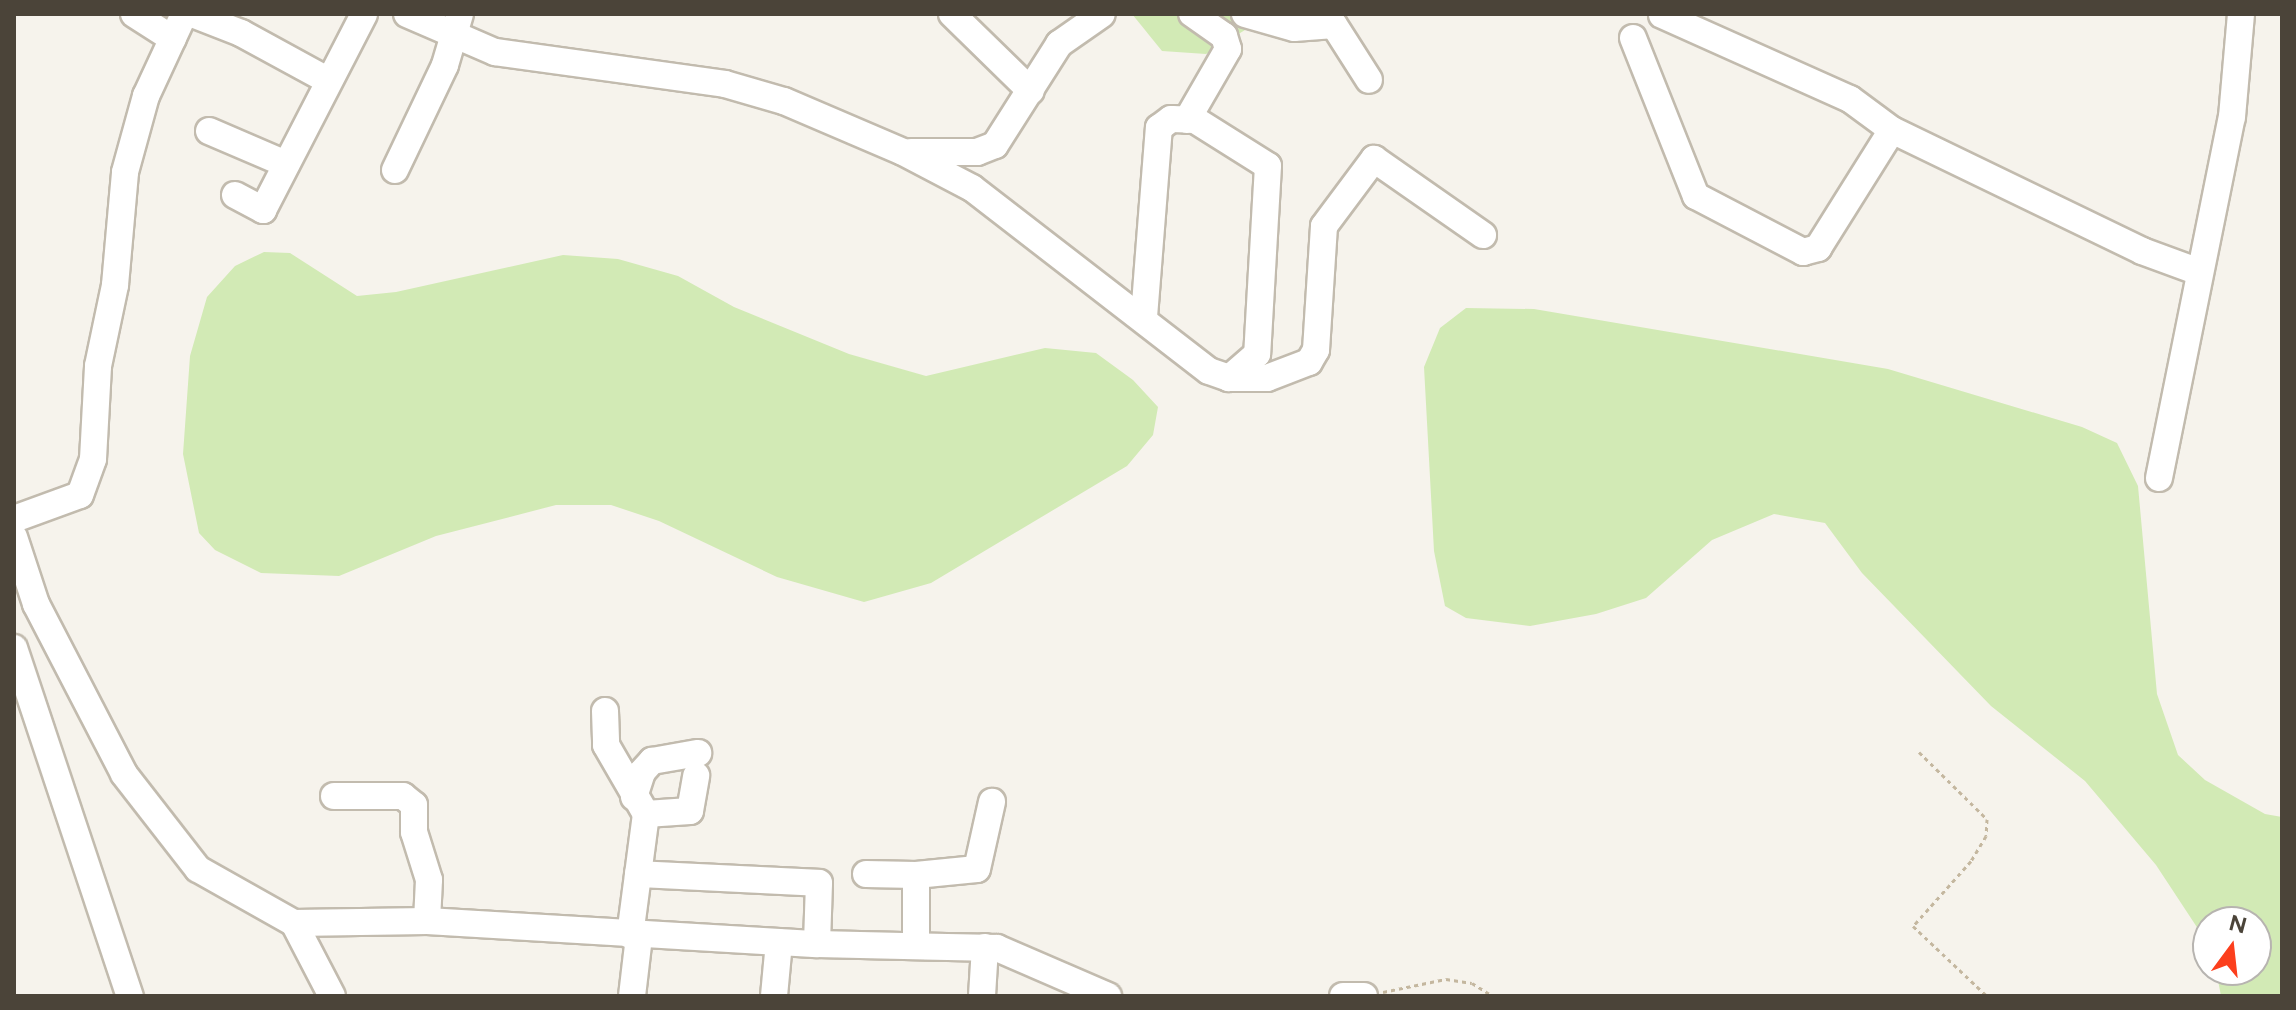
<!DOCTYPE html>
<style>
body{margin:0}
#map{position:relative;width:2296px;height:1010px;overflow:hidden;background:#f6f3ec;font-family:Figtree,sans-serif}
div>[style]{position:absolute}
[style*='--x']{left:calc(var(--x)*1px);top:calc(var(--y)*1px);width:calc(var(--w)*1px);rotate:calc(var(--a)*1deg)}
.green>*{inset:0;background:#d2eab5}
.path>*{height:3px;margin-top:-1.5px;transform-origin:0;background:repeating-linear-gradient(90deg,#c4b79f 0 4px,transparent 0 8px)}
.roads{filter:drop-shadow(2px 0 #c2bbae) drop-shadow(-2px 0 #c2bbae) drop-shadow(0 2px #c2bbae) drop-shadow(0 -2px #c2bbae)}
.minor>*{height:26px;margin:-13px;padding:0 13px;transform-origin:13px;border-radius:13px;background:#fff}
span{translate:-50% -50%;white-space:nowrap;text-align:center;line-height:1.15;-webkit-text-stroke:7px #fff;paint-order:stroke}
.frame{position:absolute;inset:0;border:16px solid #4b4439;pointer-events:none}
.north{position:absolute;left:2192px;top:906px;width:80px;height:80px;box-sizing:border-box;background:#fff;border:2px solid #b7b4b0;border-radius:50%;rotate:15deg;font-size:22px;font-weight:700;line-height:32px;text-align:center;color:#4b4439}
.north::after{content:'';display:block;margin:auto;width:28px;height:36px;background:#fc3f1d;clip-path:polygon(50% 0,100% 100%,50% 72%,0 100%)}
</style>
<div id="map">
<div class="green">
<div style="clip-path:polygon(1132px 14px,1271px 14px,1206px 54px,1162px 51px)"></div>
<div style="clip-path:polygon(264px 252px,290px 253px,357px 296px,396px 292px,563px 255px,618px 259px,678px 276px,734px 307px,849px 354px,926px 376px,1045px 348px,1096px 353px,1133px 380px,1158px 407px,1153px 435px,1127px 466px,931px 583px,864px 602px,777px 577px,659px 521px,611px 505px,556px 505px,436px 536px,339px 576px,261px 573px,215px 550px,199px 533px,183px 454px,190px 356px,207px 297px,235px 266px)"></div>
<div style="clip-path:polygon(1466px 308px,1534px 309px,1888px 369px,2082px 427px,2117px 443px,2138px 486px,2157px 694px,2178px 755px,2205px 780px,2265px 814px,2282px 817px,2282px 996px,2221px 996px,2216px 970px,2256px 970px,2256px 922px,2208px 922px,2208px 944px,2156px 865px,2085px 781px,1991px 706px,1862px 573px,1825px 523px,1774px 514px,1712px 540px,1646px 598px,1596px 614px,1530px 626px,1466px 618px,1445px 606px,1434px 551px,1424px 367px,1440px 328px)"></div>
</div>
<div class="path">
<div style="--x:1919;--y:752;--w:95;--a:44.6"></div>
<div style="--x:1987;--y:819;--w:17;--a:93"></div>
<div style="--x:1986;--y:836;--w:29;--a:121"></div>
<div style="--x:1971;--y:861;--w:87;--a:131.7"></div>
<div style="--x:1913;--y:926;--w:102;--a:43.4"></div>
<div style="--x:1383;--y:992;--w:64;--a:-11.7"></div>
<div style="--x:1446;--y:979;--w:26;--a:9"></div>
<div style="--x:1472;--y:983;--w:25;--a:32"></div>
</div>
<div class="roads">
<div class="minor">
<div style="--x:134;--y:14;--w:46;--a:32.7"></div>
<div style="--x:192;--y:14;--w:53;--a:21.2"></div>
<div style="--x:241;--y:33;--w:100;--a:28.6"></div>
<div style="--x:407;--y:14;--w:96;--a:23.4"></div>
<div style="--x:495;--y:52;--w:232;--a:7.9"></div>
<div style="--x:725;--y:84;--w:61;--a:16.1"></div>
<div style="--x:784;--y:101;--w:129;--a:23.2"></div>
<div style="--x:903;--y:152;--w:78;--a:27.6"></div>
<div style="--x:972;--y:188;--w:299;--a:37.7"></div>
<div style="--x:1209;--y:371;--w:21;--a:19"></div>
<div style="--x:1229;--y:378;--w:38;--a:0"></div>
<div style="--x:1267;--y:378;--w:45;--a:-20.9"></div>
<div style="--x:1309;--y:362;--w:14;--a:-60"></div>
<div style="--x:1316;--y:350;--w:124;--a:-86.3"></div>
<div style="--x:1324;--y:226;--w:84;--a:-53.3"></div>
<div style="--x:1374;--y:159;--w:133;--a:34.9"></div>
<div style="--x:952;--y:14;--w:110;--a:44.3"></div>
<div style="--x:1245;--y:14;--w:51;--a:15.9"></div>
<div style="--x:1294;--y:28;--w:40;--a:-4.3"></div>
<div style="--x:1334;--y:25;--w:65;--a:57.5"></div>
<div style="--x:1662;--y:15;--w:206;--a:24.1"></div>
<div style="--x:1850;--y:99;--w:52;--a:36.4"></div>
<div style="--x:1892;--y:130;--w:278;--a:25.8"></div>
<div style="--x:2142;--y:251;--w:61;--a:20.2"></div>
<div style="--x:1633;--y:38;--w:170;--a:68.3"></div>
<div style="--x:1696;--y:196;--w:121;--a:27.6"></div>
<div style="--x:1803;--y:252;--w:16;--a:-15"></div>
<div style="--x:1818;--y:248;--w:139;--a:-57.9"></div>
<div style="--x:1187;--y:120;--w:82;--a:-60"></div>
<div style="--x:1228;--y:49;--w:14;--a:-107"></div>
<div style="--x:1224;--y:36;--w:39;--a:-145"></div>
<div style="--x:209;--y:131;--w:84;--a:23.2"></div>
<div style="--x:911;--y:152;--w:66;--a:0"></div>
<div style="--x:977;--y:152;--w:19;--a:-21"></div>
<div style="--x:995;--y:145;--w:120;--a:-57.6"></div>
<div style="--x:1059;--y:44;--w:52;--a:-34.9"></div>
<div style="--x:395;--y:170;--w:116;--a:-64.5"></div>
<div style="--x:445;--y:65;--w:53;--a:-73.6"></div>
<div style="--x:235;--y:195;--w:32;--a:28"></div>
<div style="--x:263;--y:210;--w:220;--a:-62.7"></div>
<div style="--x:1144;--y:317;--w:190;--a:-85.5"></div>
<div style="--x:1159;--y:128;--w:15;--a:-37"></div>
<div style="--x:1171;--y:119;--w:24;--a:2"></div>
<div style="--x:1195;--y:120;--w:86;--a:32.2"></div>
<div style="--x:1268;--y:166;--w:188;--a:93.3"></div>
<div style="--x:1257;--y:354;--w:37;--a:139"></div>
<div style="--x:2159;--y:478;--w:368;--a:-78.6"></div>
<div style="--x:2232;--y:117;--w:103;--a:-85"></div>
<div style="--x:14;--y:519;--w:70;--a:-20"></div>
<div style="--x:80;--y:495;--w:38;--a:-70"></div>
<div style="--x:93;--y:459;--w:93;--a:-86.9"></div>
<div style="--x:98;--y:366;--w:83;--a:-78.1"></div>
<div style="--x:115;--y:285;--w:113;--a:-84.9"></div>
<div style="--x:125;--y:172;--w:79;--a:-74.6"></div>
<div style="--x:146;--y:96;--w:90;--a:-65.1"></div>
<div style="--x:14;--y:537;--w:71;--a:71.8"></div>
<div style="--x:36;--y:604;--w:191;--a:62.6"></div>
<div style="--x:124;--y:774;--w:120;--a:52.1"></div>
<div style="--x:198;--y:869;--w:110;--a:29.4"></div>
<div style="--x:294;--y:923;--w:82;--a:62.5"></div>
<div style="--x:14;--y:648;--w:367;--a:71.6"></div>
<div style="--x:605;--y:711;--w:34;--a:88"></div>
<div style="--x:606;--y:745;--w:80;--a:59.9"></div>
<div style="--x:646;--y:814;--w:122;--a:97.5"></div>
<div style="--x:334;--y:796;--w:69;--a:0"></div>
<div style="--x:403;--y:796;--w:14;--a:39"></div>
<div style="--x:414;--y:805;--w:27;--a:90"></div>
<div style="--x:414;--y:832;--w:50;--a:72.6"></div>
<div style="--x:429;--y:880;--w:41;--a:92.8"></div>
<div style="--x:634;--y:797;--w:26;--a:-72"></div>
<div style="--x:642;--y:772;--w:15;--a:-48"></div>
<div style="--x:652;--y:761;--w:47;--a:-9.9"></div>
<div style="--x:646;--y:814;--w:44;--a:-3.9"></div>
<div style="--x:690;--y:811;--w:36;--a:-80"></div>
<div style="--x:638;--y:874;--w:181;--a:2.8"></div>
<div style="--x:819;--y:883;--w:61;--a:91.9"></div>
<div style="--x:866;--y:874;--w:50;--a:1.1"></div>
<div style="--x:294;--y:923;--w:133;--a:-0.9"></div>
<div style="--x:427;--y:921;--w:391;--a:3.4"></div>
<div style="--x:817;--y:944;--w:180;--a:1.3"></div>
<div style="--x:997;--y:948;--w:121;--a:23.4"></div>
<div style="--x:916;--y:944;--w:69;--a:-90"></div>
<div style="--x:916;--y:875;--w:61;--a:-5.6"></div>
<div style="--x:977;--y:869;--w:69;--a:-77.4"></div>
<div style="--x:632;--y:996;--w:60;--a:-83.3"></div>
<div style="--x:774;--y:996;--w:54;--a:-84.7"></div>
<div style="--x:982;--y:996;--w:49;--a:-86.5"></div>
<div style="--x:1343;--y:996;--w:21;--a:0"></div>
</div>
</div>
<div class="frame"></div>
<div class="north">N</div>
</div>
